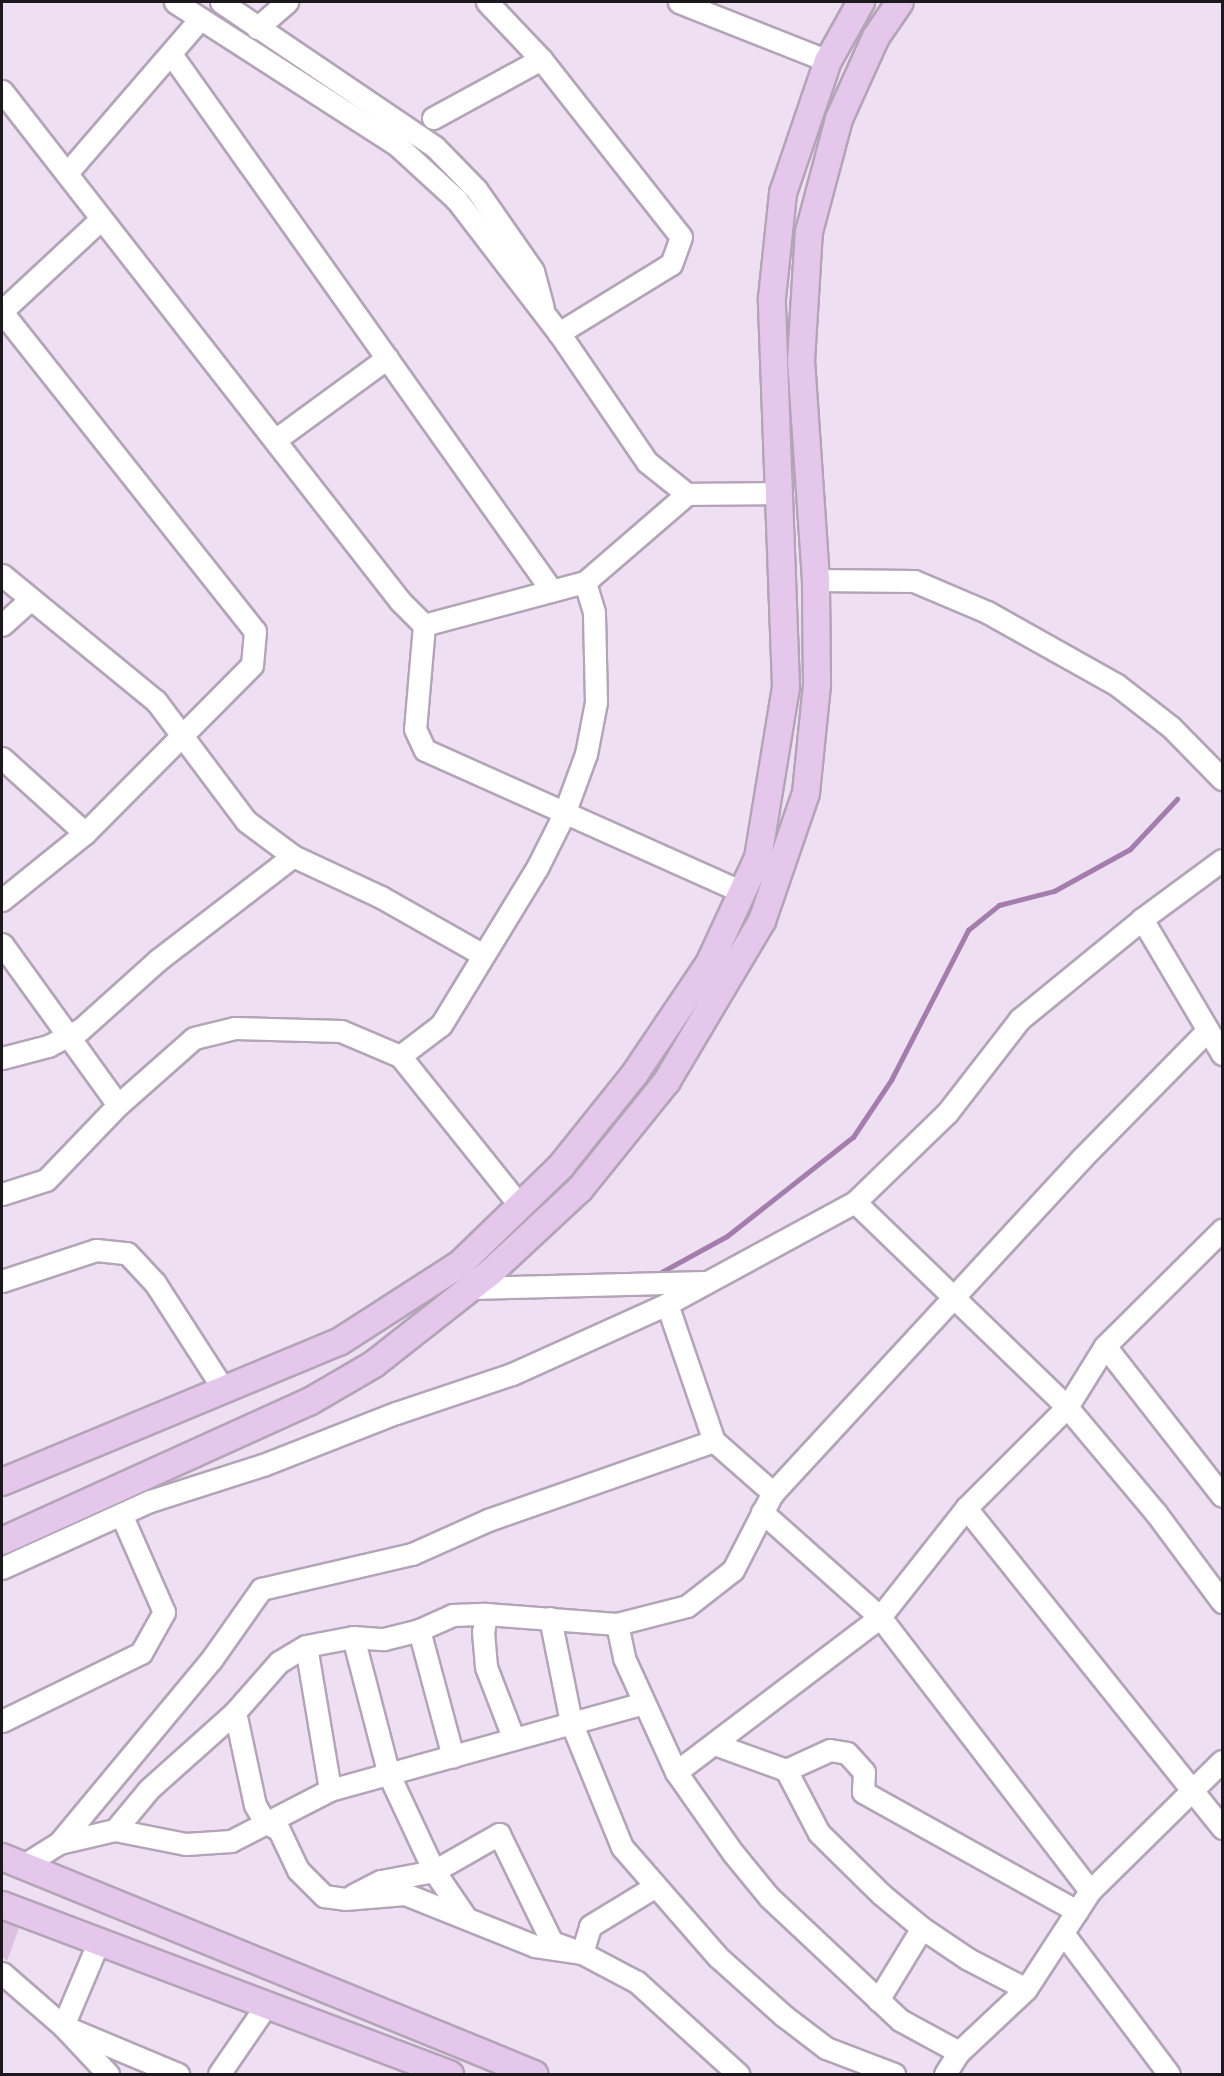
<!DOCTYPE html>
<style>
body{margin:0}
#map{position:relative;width:1224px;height:2076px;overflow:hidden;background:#efdff3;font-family:"Space Grotesk",sans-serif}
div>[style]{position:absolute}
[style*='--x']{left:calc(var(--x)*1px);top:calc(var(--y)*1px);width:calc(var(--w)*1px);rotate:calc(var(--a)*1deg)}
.green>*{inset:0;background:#dbc0e0}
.stream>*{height:5px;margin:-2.5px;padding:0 2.5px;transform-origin:2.5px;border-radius:2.5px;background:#a37dab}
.roads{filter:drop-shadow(2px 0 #b3a4b7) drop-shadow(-2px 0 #b3a4b7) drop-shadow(0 2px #b3a4b7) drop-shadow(0 -2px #b3a4b7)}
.minor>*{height:21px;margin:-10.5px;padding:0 10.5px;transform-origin:10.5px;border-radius:10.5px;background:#fff}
.major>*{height:26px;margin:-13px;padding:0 13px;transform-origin:13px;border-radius:13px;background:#e6c7ec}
span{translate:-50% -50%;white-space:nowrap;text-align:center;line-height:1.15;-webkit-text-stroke:5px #fff;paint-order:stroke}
.frame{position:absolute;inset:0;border:3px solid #1d171e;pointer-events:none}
</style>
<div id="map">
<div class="green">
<div style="clip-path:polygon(2px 1920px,20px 1925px,7px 1961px,2px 1956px)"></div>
</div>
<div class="stream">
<div style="--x:656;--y:1275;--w:81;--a:-28.8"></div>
<div style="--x:727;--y:1236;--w:160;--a:-38.2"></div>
<div style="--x:853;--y:1137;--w:69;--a:-56.3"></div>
<div style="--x:891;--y:1080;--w:169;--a:-62.8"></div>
<div style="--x:968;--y:930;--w:40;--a:-39"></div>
<div style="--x:999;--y:905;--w:57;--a:-14.3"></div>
<div style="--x:1054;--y:891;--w:87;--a:-28.9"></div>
<div style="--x:1130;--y:849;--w:69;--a:-46.8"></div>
</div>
<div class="roads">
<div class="minor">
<div style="--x:175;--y:2;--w:264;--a:32.8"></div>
<div style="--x:397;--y:145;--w:80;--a:42.5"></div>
<div style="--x:456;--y:199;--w:169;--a:52.5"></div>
<div style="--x:559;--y:333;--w:156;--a:55.7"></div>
<div style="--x:647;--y:462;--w:51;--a:38.7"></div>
<div style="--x:687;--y:494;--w:92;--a:-0.6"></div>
<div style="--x:221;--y:2;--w:258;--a:34.1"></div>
<div style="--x:435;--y:147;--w:59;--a:45.7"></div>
<div style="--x:476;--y:189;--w:100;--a:55.2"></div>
<div style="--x:533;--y:271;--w:38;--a:75"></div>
<div style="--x:487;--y:2;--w:79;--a:46.5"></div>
<div style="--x:541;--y:59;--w:226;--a:51.8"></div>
<div style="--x:681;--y:237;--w:29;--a:110"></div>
<div style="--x:671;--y:264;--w:132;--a:148.4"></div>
<div style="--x:679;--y:2;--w:160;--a:21.6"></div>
<div style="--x:257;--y:28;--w:40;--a:-41"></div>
<div style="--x:171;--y:54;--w:658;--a:54.64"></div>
<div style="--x:2;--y:91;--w:647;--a:52.03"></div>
<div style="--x:400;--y:601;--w:34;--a:45"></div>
<div style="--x:424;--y:625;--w:104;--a:94.9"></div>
<div style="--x:415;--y:729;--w:23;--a:65"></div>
<div style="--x:425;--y:750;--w:347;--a:24.1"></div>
<div style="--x:433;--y:118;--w:123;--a:-28.6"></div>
<div style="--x:67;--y:173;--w:203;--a:-49.2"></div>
<div style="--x:2;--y:311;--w:134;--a:-42.9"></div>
<div style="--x:2;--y:312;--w:407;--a:51.6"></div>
<div style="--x:255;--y:631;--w:34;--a:95"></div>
<div style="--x:252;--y:665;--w:237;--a:134.8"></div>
<div style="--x:85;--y:833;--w:107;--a:141.1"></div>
<div style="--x:275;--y:440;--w:139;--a:-36.2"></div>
<div style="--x:2;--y:575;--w:199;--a:39.3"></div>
<div style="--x:156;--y:701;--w:150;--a:53.1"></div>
<div style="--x:246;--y:821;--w:59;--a:36.7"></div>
<div style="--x:293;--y:856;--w:97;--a:25"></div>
<div style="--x:381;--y:897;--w:117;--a:29.6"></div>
<div style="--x:816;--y:580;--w:98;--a:0.6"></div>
<div style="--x:914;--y:581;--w:79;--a:23"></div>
<div style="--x:987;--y:612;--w:149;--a:29.3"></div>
<div style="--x:1117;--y:685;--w:68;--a:37.9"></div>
<div style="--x:1171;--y:727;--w:73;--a:45.6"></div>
<div style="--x:2;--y:625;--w:36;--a:-42"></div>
<div style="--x:424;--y:625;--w:167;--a:-15"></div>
<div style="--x:585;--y:582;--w:135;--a:-40.8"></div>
<div style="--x:2;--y:758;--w:112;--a:42.1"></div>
<div style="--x:1142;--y:919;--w:157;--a:59.3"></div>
<div style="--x:2;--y:944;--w:198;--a:54.2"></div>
<div style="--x:118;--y:1105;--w:101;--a:-41.4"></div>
<div style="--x:194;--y:1038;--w:42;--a:-13.7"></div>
<div style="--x:235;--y:1028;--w:106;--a:1.6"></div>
<div style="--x:341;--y:1031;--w:64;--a:23"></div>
<div style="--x:400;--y:1056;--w:51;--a:-37.1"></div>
<div style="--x:441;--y:1025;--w:184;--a:-58.6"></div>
<div style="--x:537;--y:868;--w:60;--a:-63.4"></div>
<div style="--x:564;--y:814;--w:64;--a:-69.9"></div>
<div style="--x:586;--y:754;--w:53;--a:-79.1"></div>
<div style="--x:596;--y:702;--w:90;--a:-91.3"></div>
<div style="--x:594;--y:612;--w:31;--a:-107"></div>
<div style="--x:400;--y:1056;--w:192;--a:51.3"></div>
<div style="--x:2;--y:1058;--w:48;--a:-14.6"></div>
<div style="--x:48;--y:1046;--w:36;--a:-27"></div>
<div style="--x:80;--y:1030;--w:105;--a:-41.9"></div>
<div style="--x:158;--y:960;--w:170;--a:-37.6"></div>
<div style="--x:2;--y:1194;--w:46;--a:-17.7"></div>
<div style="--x:46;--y:1180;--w:104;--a:-46.2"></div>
<div style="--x:855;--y:1202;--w:295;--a:44"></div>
<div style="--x:1067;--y:1407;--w:138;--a:50"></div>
<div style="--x:1156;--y:1513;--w:111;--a:53.4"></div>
<div style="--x:2;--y:1281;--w:99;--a:-18.3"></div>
<div style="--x:96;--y:1250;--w:31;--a:6"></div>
<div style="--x:127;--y:1253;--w:41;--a:47"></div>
<div style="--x:155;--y:1283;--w:127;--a:57.2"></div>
<div style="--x:472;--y:1288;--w:232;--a:-1.5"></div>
<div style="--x:667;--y:1304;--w:145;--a:71.1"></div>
<div style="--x:1105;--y:1346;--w:190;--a:52"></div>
<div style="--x:966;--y:1508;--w:410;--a:51.3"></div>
<div style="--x:762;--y:1512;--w:158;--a:41.7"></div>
<div style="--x:880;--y:1617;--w:345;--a:52.5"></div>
<div style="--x:2;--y:1568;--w:162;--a:-24.4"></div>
<div style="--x:150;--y:1501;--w:119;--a:-17.7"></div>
<div style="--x:263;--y:1465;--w:143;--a:-21.4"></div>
<div style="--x:396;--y:1413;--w:122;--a:-18.6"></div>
<div style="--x:512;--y:1374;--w:170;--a:-24.3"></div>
<div style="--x:667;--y:1304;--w:214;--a:-28.5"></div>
<div style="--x:855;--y:1202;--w:128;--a:-44.1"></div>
<div style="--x:947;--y:1113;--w:119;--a:-52.2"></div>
<div style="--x:1020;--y:1019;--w:158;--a:-39.3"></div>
<div style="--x:1142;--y:919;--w:99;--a:-36.4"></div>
<div style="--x:486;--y:1614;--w:18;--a:99"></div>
<div style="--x:483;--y:1632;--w:35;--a:85"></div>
<div style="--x:486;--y:1667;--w:75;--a:68.9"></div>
<div style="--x:550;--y:1618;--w:106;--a:78.6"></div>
<div style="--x:571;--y:1722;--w:135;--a:67.8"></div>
<div style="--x:622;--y:1847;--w:146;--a:48.9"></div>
<div style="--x:718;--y:1957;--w:89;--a:41.8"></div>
<div style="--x:784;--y:2016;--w:53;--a:37.3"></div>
<div style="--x:826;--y:2048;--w:73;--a:20.9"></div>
<div style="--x:617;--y:1624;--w:35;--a:78"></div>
<div style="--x:624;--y:1658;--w:125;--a:65.5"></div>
<div style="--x:676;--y:1772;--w:99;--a:54.9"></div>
<div style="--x:733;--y:1853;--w:57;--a:50.7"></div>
<div style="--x:769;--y:1897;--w:180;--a:43.2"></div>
<div style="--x:900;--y:2020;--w:67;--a:28.5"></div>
<div style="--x:419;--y:1630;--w:131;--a:75"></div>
<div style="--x:353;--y:1637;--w:143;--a:75.4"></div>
<div style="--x:389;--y:1775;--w:106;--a:64.9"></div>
<div style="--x:434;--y:1871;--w:53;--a:55.7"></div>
<div style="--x:306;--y:1646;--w:146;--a:80.5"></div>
<div style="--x:235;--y:1712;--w:95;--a:77.9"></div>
<div style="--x:255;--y:1805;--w:20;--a:60"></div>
<div style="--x:265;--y:1822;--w:16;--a:30"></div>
<div style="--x:279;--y:1830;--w:44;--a:64.6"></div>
<div style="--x:298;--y:1870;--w:37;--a:45"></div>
<div style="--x:324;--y:1896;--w:21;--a:8"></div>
<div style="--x:345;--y:1899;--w:60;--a:-4.8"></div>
<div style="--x:405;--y:1894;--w:140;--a:21.8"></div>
<div style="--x:535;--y:1946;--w:48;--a:8.5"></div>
<div style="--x:582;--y:1953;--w:62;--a:27.8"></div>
<div style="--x:637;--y:1982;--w:137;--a:42.3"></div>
<div style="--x:2;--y:1721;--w:155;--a:-26.1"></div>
<div style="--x:141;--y:1653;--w:47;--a:-60.7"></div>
<div style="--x:164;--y:1612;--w:107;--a:-113.7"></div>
<div style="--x:714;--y:1744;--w:77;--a:19.9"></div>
<div style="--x:786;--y:1770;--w:71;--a:62.4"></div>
<div style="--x:819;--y:1833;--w:87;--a:44.5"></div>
<div style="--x:881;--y:1894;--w:53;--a:39.7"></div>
<div style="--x:922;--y:1928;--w:55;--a:34"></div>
<div style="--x:968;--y:1959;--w:65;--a:27.3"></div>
<div style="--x:786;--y:1770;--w:48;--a:-24.4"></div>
<div style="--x:830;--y:1750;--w:17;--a:10"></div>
<div style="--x:847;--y:1753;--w:25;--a:48"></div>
<div style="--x:864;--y:1772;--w:20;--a:93"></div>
<div style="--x:863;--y:1792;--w:245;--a:29.1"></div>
<div style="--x:676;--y:1772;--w:256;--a:-37.2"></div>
<div style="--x:880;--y:1617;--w:139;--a:-51.7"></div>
<div style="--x:966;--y:1508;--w:143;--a:-45"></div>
<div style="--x:1067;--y:1407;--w:72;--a:-58.1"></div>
<div style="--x:1105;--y:1346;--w:165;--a:-44.8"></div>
<div style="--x:115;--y:1830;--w:72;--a:11.2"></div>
<div style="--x:186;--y:1844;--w:45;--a:-3.8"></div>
<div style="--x:231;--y:1841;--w:111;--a:-27.3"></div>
<div style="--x:330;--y:1790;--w:326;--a:-15.5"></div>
<div style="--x:59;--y:1843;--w:57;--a:-13.1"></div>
<div style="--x:115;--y:1830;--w:53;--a:-50.3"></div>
<div style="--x:149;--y:1789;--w:115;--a:-41.8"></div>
<div style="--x:235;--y:1712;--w:67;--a:-48.7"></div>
<div style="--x:279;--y:1662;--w:31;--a:-31"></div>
<div style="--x:306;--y:1646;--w:48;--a:-10.8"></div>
<div style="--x:353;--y:1637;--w:31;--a:4"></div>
<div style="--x:384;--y:1639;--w:36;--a:-14"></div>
<div style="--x:419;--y:1630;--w:36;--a:-24"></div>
<div style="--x:452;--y:1615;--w:34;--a:-2"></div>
<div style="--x:486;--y:1614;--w:131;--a:4.4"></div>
<div style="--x:617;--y:1624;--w:72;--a:-14.4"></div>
<div style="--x:687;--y:1606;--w:58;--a:-38"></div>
<div style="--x:733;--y:1570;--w:85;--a:-62.8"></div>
<div style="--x:772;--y:1494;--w:456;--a:-47.3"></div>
<div style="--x:1081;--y:1159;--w:180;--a:-45.5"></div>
<div style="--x:22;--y:1866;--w:44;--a:-31.9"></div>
<div style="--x:59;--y:1843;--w:238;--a:-50.3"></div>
<div style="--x:211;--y:1660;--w:87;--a:-54.8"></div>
<div style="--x:261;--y:1589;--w:155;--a:-13.1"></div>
<div style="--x:412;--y:1554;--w:83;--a:-24.1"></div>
<div style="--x:488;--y:1520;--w:239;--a:-19.3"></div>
<div style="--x:714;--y:1441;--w:79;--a:41.4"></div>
<div style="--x:353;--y:1895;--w:31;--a:-27"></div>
<div style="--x:381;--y:1881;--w:54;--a:-10.7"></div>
<div style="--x:434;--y:1871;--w:75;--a:-29.6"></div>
<div style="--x:499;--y:1834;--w:120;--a:63.9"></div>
<div style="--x:552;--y:1942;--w:32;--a:20"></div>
<div style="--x:582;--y:1953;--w:28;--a:-73"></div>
<div style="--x:590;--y:1926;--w:75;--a:-31.4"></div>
<div style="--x:1063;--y:1933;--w:176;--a:53.1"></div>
<div style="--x:98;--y:1943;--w:90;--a:112.9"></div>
<div style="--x:63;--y:2026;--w:125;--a:22.7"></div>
<div style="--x:2;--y:1973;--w:81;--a:41"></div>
<div style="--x:63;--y:2026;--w:66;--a:46.8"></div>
<div style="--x:878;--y:2000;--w:84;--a:-58.6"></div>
<div style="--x:219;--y:2074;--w:81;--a:-55.5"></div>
<div style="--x:945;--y:2074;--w:26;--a:-58"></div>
<div style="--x:959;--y:2052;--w:92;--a:-43.2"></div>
<div style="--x:1026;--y:1989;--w:117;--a:-56.9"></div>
<div style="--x:1090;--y:1891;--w:185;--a:-44.6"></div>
</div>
<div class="major">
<div style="--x:2;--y:1482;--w:365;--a:-22.6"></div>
<div style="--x:339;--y:1342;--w:144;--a:-32.8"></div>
<div style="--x:460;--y:1264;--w:141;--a:-44.1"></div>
<div style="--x:561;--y:1166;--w:117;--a:-51.3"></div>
<div style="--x:634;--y:1075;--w:134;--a:-56"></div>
<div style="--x:709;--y:964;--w:117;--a:-65.2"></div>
<div style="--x:758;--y:858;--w:173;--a:-80.7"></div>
<div style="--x:786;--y:687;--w:389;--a:-92.1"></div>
<div style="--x:772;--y:298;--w:106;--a:-84"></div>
<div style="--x:783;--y:193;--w:139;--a:-71.2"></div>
<div style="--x:828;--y:61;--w:68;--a:-60.8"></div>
<div style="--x:2;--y:1541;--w:337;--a:-24.4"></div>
<div style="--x:309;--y:1402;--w:75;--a:-30.3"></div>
<div style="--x:374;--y:1364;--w:150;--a:-38.2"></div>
<div style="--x:492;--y:1271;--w:120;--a:-43"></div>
<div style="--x:580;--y:1189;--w:139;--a:-51.1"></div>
<div style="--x:667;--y:1081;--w:186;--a:-59.3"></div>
<div style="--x:762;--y:921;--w:135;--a:-71"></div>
<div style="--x:806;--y:793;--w:110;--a:-84.2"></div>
<div style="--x:817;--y:684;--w:104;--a:-90.6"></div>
<div style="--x:816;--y:580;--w:220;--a:-93.9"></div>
<div style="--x:801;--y:361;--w:129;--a:-86.5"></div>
<div style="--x:809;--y:232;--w:117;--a:-75.1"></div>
<div style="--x:839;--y:119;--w:90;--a:-65.7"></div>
<div style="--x:876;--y:37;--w:42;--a:-55.6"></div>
<div style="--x:2;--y:1857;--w:575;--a:22.19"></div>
<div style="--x:2;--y:1905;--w:479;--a:20.7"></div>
</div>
</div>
<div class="frame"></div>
</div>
